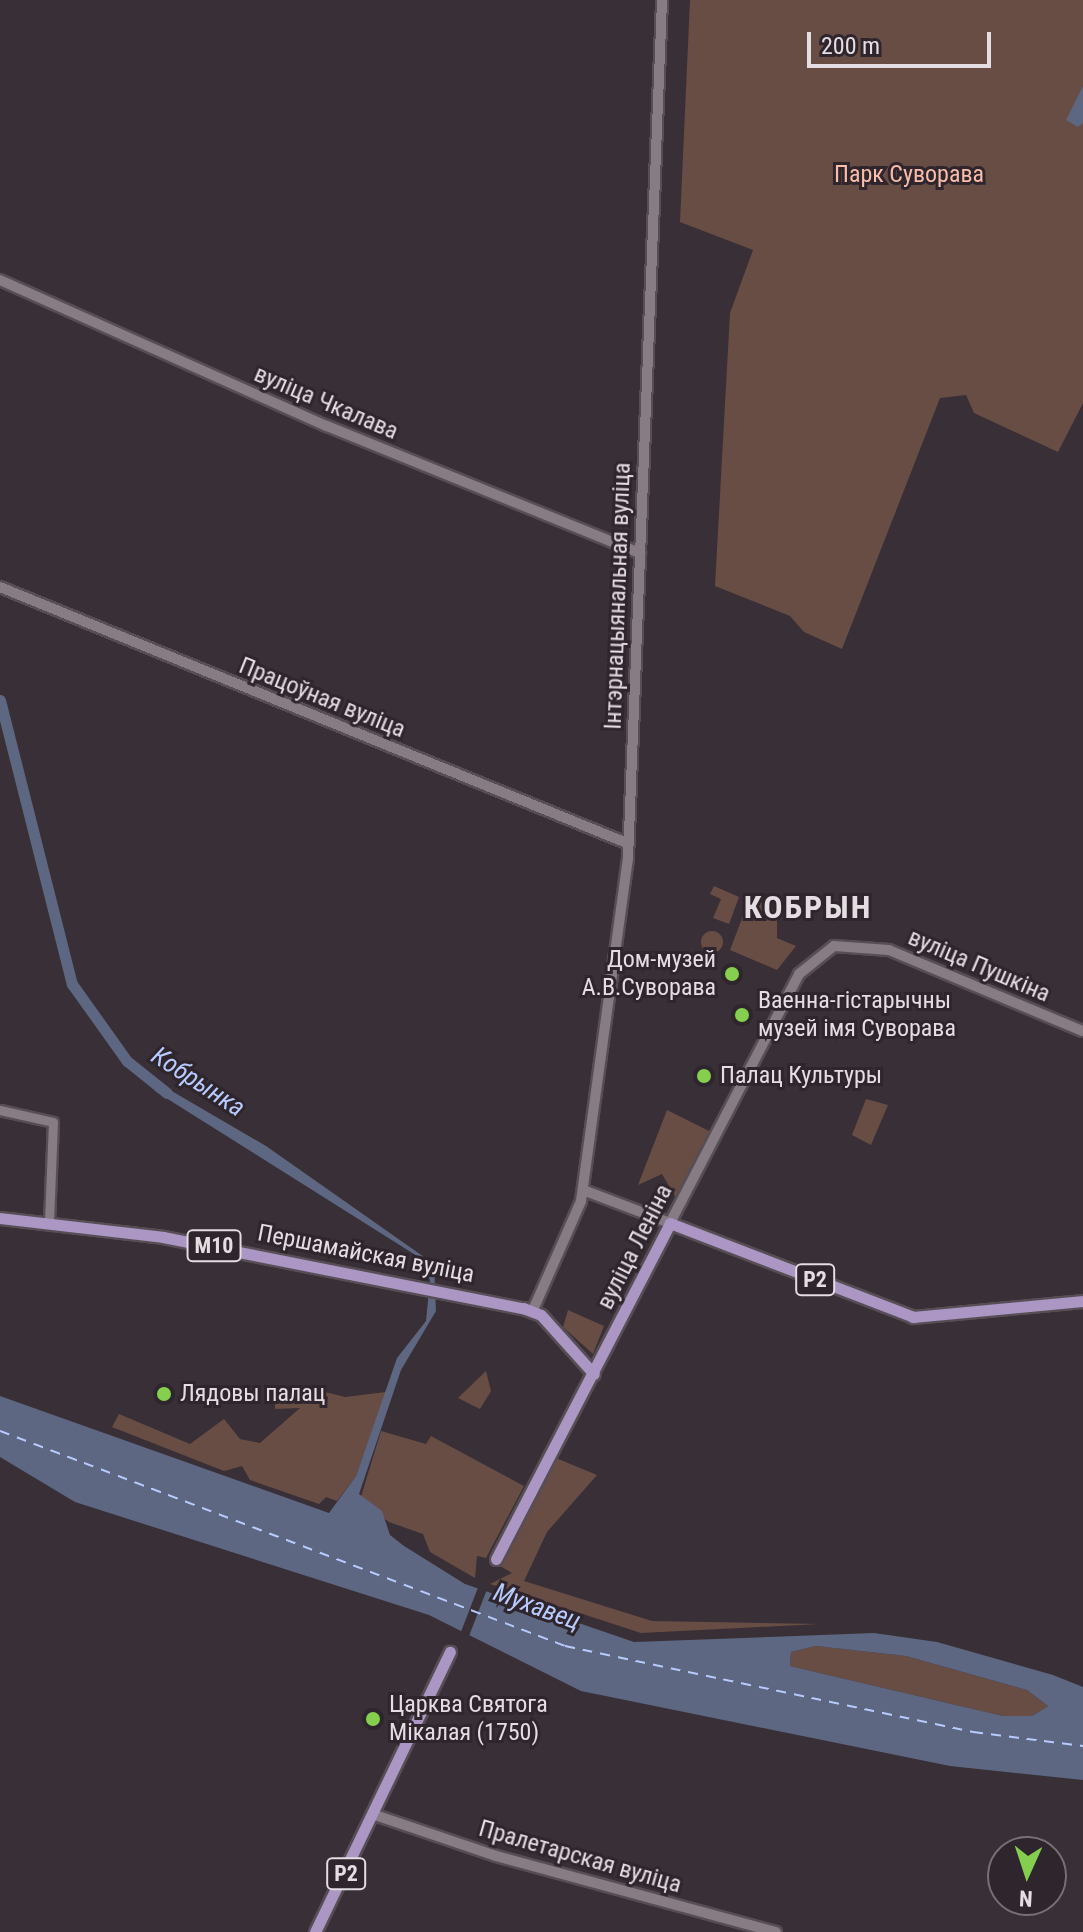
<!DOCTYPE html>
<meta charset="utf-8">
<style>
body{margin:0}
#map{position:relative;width:1083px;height:1932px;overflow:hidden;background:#392f37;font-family:"Roboto Condensed",sans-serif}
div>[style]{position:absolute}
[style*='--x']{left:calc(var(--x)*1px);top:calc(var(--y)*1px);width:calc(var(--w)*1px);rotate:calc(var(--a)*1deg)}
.green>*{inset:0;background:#684d44}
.round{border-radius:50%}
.water>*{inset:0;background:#5d6782}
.pier>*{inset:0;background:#392f37;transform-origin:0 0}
.river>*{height:11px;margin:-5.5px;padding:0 5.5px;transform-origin:5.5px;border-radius:5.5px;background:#5d6782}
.ferry>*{height:2px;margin-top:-1px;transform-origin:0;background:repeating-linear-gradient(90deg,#b8cbfe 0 10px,transparent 0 18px)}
.roads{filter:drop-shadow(2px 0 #574e55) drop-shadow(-2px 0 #574e55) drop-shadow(0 2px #574e55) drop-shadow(0 -2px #574e55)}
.tertiary>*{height:9px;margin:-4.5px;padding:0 4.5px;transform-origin:4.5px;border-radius:4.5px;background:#877b84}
.secondary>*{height:10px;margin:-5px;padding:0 5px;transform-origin:5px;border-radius:5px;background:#877b84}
.primary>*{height:11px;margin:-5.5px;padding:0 5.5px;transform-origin:5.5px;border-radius:5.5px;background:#ab96c4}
.dots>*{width:22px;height:22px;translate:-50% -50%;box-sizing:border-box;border:4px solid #2f252d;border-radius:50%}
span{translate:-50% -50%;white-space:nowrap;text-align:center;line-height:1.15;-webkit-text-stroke:6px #2f252d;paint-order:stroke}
.shield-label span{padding:2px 6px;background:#2f252d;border:2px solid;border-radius:6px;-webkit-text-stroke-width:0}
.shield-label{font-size:22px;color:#e4dde2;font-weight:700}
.park-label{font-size:24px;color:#f9bdaa}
.street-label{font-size:24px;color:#e4dde2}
.poi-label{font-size:24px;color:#e4dde2}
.right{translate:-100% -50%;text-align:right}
.left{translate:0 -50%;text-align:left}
.water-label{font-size:26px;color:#b8cbfe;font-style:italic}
.district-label{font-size:32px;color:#e4dde2;font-weight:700;letter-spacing:2px}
.north{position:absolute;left:987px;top:1836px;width:80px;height:80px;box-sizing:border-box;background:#2f252d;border:2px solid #776f75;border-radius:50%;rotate:183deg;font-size:22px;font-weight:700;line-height:32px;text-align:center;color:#e4dde2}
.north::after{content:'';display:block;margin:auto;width:28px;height:36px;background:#84cf4d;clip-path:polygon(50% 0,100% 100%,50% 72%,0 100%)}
.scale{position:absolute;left:807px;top:32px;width:184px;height:36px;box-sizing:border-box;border:4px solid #e4dde2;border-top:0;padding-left:10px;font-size:24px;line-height:28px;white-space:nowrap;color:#e4dde2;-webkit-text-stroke:6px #2f252d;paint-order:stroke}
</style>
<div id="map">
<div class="green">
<div style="clip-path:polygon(690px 0,1083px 0,1083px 403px,1058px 452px,974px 413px,966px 395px,940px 398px,842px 649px,804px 632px,790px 616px,715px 586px,730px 313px,753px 250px,680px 222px)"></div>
<div style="clip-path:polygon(714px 886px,739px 897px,729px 924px,713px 918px,721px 899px,710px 894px)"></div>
<div style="clip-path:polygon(751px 895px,777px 913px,777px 938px,796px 946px,777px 970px,730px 950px)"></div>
<div class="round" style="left:701px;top:931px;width:22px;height:22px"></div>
<div style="clip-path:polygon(866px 1099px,888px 1105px,871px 1145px,852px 1135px)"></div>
<div style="clip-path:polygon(667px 1110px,713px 1133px,678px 1201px,662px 1174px,638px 1185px)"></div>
<div style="clip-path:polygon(568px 1310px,604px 1326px,593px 1354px,563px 1327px)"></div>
<div style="clip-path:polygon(486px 1371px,491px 1391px,480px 1409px,458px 1398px)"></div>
<div style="clip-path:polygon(297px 1385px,345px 1397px,386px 1392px,356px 1476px,337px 1501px,326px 1497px,319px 1504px,250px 1480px,242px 1466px,224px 1471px,112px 1427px,119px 1414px,190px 1444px,224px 1419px,240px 1439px,260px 1443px,300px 1408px,275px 1409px,275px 1403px,300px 1391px)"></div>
<div style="clip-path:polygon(381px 1431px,426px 1444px,431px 1436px,524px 1486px,486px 1558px,477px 1556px,475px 1578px,430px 1552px,423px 1534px,389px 1522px,360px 1500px)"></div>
<div style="clip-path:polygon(556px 1458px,597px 1475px,547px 1532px,524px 1581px,652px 1621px,819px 1624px,641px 1633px,490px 1584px,512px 1573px,500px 1566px)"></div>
<div style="clip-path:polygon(816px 1646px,906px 1656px,1027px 1690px,1048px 1706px,1032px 1716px,1003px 1716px,790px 1666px,791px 1652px)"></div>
</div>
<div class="water">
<div style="clip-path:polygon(1083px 86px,1083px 123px,1078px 127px,1066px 120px)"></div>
<div style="clip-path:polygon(evenodd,158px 1083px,266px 1146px,434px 1264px,436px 1311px,401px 1370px,359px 1494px,382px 1511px,390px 1535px,404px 1546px,465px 1584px,634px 1642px,874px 1633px,937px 1642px,1053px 1675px,1083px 1687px,1083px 1780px,950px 1766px,581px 1691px,429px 1615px,75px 1502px,0 1457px,0 1396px,329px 1513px,356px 1476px,397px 1358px,426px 1321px,430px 1280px,417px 1256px,155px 1091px,158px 1083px,816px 1646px,906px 1656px,1027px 1690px,1048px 1706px,1032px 1716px,1003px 1716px,790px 1666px,791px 1652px,816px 1646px)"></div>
</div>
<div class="pier">
<div style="left:479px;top:1585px;width:9px;height:51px;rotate:21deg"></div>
</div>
<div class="river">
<div style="--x:0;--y:700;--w:293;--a:75.8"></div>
<div style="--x:72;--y:984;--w:95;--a:54.5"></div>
<div style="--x:127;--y:1061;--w:51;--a:38.7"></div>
</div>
<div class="ferry">
<div style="--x:0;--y:1431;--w:605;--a:20.83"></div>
<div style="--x:565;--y:1646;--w:417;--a:11.9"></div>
<div style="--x:973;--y:1732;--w:111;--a:7.3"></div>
</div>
<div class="roads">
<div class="tertiary">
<div style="--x:0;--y:1110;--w:54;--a:12.8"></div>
<div style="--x:53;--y:1122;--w:100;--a:92.3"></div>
</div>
<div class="secondary">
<div style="--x:0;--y:280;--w:358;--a:24.1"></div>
<div style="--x:327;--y:426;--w:338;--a:22.1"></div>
<div style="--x:0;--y:587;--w:679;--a:22.22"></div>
<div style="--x:583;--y:1190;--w:93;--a:20.8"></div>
<div style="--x:670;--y:1223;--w:280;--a:-62.6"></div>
<div style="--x:799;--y:974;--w:45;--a:-38.7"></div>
<div style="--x:834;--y:946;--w:55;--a:4.2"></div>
<div style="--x:889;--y:950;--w:210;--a:22.7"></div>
<div style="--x:533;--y:1310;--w:119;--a:-66.2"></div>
<div style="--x:581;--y:1201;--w:345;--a:-82.2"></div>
<div style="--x:628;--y:859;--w:860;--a:-87.73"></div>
<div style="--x:375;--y:1815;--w:128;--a:18.7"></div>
<div style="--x:496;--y:1856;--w:290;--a:15.2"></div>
</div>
<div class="primary">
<div style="--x:0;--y:1218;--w:164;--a:6.6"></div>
<div style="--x:163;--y:1237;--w:367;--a:11.2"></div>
<div style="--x:523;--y:1308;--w:19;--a:21"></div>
<div style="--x:541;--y:1315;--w:79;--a:48.1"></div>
<div style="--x:496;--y:1559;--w:378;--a:-62.6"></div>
<div style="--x:670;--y:1223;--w:261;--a:21.1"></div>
<div style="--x:913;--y:1317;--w:171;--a:-5.4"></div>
<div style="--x:315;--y:1932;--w:311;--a:-64.3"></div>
</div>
</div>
<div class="dots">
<div style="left:732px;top:974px;background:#84cf4d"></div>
<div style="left:742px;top:1015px;background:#84cf4d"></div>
<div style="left:704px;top:1076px;background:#84cf4d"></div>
<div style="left:164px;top:1394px;background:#84cf4d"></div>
<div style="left:373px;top:1719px;background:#84cf4d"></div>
</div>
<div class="shield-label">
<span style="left:214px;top:1246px">М10</span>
<span style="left:815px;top:1280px">Р2</span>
<span style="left:346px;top:1874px">Р2</span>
</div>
<div class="park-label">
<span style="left:909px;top:175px">Парк Суворава</span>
</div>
<div class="street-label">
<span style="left:326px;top:403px;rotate:23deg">вуліца Чкалава</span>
<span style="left:618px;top:596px;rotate:-88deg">Інтэрнацыянальная вуліца</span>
<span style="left:322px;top:698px;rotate:22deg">Працоўная вуліца</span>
<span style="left:979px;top:966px;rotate:23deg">вуліца Пушкіна</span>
<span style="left:635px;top:1247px;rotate:-63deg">вуліца Леніна</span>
<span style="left:366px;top:1254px;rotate:11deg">Першамайская вуліца</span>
<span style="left:580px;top:1857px;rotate:16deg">Пралетарская вуліца</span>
</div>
<div class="poi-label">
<span class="right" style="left:716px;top:974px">Дом-музей<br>А.В.Суворава</span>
<span class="left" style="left:758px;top:1015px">Ваенна-гістарычны<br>музей імя Суворава</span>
<span class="left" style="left:720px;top:1076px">Палац Культуры</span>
<span class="left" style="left:180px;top:1394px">Лядовы палац</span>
<span class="left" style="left:389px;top:1719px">Царква Святога<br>Мікалая (1750)</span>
</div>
<div class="water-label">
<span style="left:198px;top:1082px;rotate:33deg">Кобрынка</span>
<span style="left:537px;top:1607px;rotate:20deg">Мухавец</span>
</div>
<div class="district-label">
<span style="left:808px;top:907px">КОБРЫН</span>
</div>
<div class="north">N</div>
<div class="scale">200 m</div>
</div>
